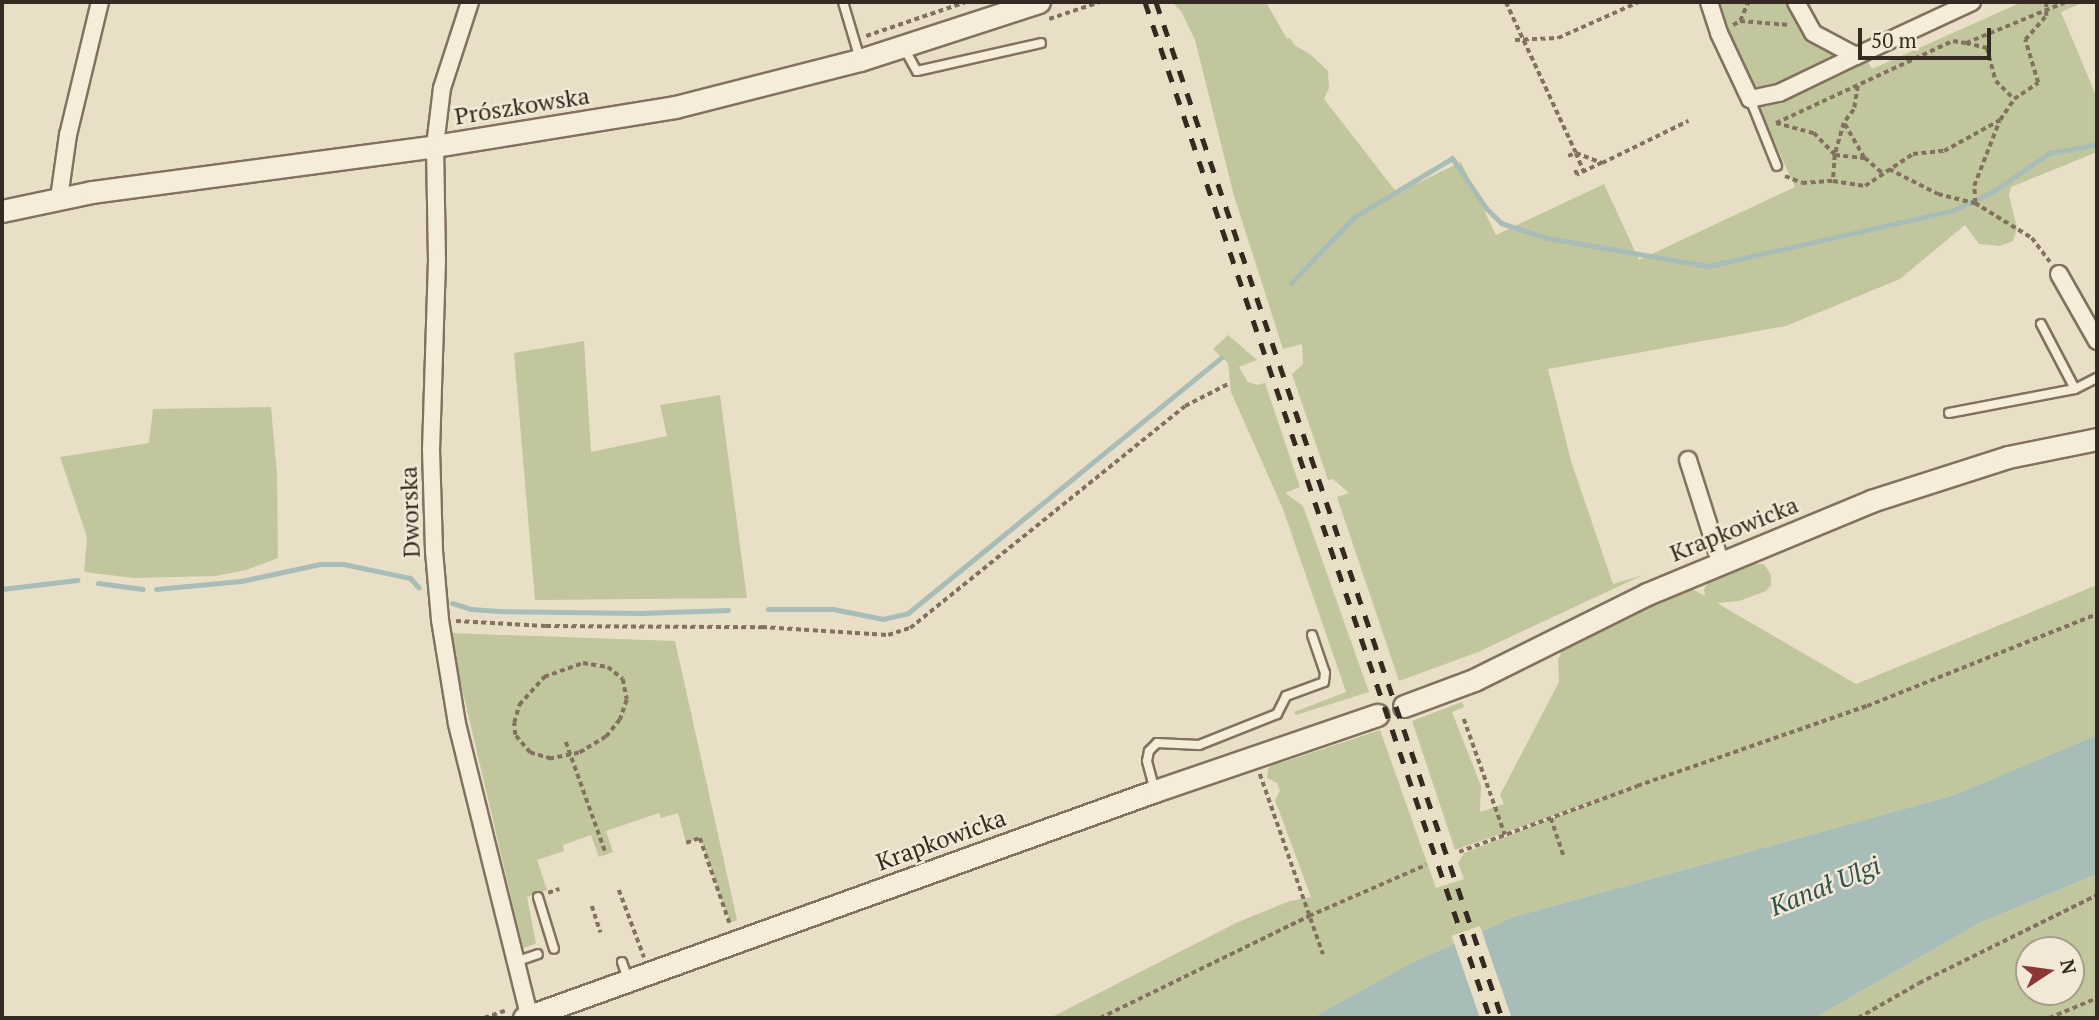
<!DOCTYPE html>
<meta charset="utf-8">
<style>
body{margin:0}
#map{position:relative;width:2099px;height:1020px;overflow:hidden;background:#e9dfc7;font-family:"PT Serif",serif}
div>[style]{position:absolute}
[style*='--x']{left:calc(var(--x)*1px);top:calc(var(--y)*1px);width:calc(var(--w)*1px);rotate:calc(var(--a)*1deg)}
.green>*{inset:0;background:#c1c69c}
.water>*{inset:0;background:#a8bdb7}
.pier>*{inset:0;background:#e9dfc7;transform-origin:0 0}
.stream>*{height:5px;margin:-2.5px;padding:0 2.5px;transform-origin:2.5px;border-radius:2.5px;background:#a8bdb7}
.path>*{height:3.5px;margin-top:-1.75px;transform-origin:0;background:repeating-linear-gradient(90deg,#83715f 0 5px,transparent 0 8.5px)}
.roads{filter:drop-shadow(2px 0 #83715f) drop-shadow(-2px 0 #83715f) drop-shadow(0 2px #83715f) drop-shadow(0 -2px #83715f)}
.lane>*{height:8px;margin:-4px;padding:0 4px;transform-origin:4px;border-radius:4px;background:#f5ecd9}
.street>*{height:16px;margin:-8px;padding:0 8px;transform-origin:8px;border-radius:8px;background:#f5ecd9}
.secondary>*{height:21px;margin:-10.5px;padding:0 10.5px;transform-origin:10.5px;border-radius:10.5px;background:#f5ecd9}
.rail>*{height:5px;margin-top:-2.5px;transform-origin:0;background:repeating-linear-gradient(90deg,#352a20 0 12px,transparent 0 24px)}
span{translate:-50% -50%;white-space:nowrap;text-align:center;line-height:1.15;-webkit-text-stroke:5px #f1e9d6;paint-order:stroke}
.street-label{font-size:24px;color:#352a20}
.water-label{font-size:26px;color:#325350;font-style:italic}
.frame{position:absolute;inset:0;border:4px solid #352a20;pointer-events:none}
.north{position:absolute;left:2015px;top:936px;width:70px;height:70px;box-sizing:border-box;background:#f1e9d6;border:2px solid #a69d8d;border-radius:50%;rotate:77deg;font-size:19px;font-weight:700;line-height:28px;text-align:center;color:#352a20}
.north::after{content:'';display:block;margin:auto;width:24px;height:32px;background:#8b3637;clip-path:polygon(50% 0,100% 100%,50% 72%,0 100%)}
.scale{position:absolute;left:1858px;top:28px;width:133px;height:32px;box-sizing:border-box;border:4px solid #352a20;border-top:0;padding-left:9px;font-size:21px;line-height:24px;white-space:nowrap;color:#352a20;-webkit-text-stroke:5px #f1e9d6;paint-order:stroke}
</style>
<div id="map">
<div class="green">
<div style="clip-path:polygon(1172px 2px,1266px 2px,1287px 39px,1290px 38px,1294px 45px,1310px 54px,1328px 71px,1329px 88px,1324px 99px,1397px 193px,1461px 162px,1496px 235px,1604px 184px,1639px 260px,1795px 187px,1756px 102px,1751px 83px,1710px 2px,1796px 2px,1813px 33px,1863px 52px,1872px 69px,2022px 2px,2084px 2px,2061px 12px,2097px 98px,2097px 152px,2011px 187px,2009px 195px,2017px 228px,2013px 241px,2000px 246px,1979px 244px,1965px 225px,1900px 279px,1786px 326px,1548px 369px,1571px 461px,1613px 584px,1643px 575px,1478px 652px,1399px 681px,1337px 497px,1349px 493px,1333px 479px,1328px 480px,1292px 374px,1303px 364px,1302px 344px,1283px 349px,1234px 196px,1195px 40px,1181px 11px)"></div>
<div style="clip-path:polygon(1228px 335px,1257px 360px,1239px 367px,1248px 382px,1257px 385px,1265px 383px,1300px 487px,1285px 493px,1303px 506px,1369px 692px,1296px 715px,1294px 712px,1346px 692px,1283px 509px,1231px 392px,1228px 363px,1213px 349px)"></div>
<div style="clip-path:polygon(584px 341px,591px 452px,667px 436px,660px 405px,720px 395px,747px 598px,535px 600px,514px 353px)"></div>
<div style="clip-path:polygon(271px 407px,277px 475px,278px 558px,246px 570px,216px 576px,134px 578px,84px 572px,87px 537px,60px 457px,149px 443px,153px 409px)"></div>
<div style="clip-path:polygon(1749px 564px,1764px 564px,1771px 575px,1771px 585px,1766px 591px,1739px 601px,1717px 603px,1856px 684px,2097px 585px,2097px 735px,1954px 795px,1513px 917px,1409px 964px,1312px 1018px,1050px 1018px,1238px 922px,1290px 901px,1311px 897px,1275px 800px,1280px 791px,1277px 783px,1267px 778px,1268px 769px,1275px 760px,1279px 758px,1281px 763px,1380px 730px,1436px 888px,1464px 879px,1458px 863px,1464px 853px,1609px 796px,1455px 850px,1412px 721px,1462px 702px,1464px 707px,1452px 712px,1481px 786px,1480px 812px,1504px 804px,1500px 795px,1559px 682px,1558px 659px,1566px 644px,1687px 586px,1705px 596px,1704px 589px,1710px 580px)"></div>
<div style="clip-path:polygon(449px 633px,675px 641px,737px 920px,730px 923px,700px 838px,686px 843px,678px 813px,661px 818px,659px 813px,606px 831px,613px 852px,599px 857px,591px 835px,563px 845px,564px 851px,537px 860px,547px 890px,527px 897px,536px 944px,523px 948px)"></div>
<div style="clip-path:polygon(evenodd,2097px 874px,2097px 1018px,1815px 1018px,1979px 923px,2097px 874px,2029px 950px,2071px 950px,2071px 992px,2029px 992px,2029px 950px)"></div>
</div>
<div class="water">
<div style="clip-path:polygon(2097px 735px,2097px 874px,1979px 923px,1815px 1018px,1312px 1018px,1409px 964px,1513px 917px,1954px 795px)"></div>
</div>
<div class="pier">
<div style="left:1480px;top:926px;width:97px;height:30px;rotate:71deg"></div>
</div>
<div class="stream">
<div style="--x:1291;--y:283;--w:91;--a:-46.3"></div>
<div style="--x:1354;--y:217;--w:114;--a:-31"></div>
<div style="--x:1452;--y:158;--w:60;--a:55.8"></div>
<div style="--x:1486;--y:208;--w:21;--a:45"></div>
<div style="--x:1501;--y:223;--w:48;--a:18.1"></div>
<div style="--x:1547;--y:238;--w:163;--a:9.9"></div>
<div style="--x:1708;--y:266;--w:252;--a:-12.8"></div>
<div style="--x:1954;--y:210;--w:42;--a:-25.3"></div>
<div style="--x:1992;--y:192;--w:69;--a:-34.4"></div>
<div style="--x:2049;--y:153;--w:45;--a:-10.3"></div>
<div style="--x:98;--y:583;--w:45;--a:7.6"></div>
<div style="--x:2;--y:589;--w:76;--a:-6.8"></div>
<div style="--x:156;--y:589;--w:85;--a:-5.4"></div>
<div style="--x:241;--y:581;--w:81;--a:-12.1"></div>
<div style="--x:320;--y:564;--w:23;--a:0"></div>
<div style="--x:343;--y:564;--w:68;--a:11.8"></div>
<div style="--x:410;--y:578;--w:13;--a:48"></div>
<div style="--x:452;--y:603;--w:20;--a:18"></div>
<div style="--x:471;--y:609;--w:27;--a:4"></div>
<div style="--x:498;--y:611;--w:142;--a:0.8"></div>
<div style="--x:640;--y:613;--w:88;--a:-2"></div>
<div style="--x:768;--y:609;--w:65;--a:0"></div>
<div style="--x:833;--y:609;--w:51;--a:11.3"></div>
<div style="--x:883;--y:619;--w:26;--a:-13"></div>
<div style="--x:908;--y:613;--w:404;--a:-39.2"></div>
</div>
<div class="path">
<div style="--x:1506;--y:2;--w:166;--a:65.1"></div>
<div style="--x:1576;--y:153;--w:28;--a:21"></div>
<div style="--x:1602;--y:163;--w:28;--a:154"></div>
<div style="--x:1577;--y:175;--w:8;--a:-113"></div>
<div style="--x:1049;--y:19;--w:54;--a:-18.4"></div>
<div style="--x:1740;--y:21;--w:21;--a:-67"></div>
<div style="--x:1733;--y:25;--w:8;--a:-30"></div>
<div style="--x:1740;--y:21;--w:50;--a:4.6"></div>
<div style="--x:866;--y:36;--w:106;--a:-18.8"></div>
<div style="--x:1515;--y:40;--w:43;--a:-2.7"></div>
<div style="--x:1558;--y:38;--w:89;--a:-24"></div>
<div style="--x:1966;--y:43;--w:22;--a:13"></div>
<div style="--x:1987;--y:48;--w:34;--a:75"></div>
<div style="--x:1996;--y:81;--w:25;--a:45"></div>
<div style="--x:1858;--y:86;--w:24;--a:99"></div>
<div style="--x:1854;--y:110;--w:16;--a:128"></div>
<div style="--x:1844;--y:123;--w:33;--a:106"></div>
<div style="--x:1835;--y:155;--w:30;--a:6"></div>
<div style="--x:1865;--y:158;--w:23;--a:41"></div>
<div style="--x:1776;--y:123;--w:39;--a:15"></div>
<div style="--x:1814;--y:133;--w:30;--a:46"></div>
<div style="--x:1835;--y:155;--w:26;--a:94"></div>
<div style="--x:1833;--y:181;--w:32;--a:9"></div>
<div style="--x:1865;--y:186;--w:58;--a:-33.7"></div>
<div style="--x:1913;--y:154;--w:31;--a:-6"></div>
<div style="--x:1944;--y:151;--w:64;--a:-29"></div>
<div style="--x:2000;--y:120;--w:25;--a:-56"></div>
<div style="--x:2014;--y:99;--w:29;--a:-34"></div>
<div style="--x:2038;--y:83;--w:45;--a:-106.8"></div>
<div style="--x:2025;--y:40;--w:32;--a:-49"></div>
<div style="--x:2046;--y:16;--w:14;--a:-90"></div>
<div style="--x:1776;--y:123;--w:195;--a:-24.9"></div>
<div style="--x:1953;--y:41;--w:13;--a:9"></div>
<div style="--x:1966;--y:43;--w:108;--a:-22.3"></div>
<div style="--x:1845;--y:124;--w:39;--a:60"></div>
<div style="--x:1568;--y:156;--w:9;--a:-21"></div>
<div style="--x:1576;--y:153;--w:21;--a:67"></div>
<div style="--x:1602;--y:163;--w:96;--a:-26"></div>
<div style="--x:1889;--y:169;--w:55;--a:27"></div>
<div style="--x:1938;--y:194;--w:38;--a:14"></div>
<div style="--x:1975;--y:203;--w:67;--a:31.6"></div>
<div style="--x:2032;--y:238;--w:30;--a:53"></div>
<div style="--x:1785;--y:176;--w:18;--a:22"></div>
<div style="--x:1802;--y:183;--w:31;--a:-4"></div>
<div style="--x:1975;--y:203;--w:17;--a:-93"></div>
<div style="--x:1974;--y:186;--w:69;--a:-68.7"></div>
<div style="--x:456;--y:621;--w:90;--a:3.2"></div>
<div style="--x:546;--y:626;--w:216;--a:0.3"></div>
<div style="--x:762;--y:627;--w:126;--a:3.6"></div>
<div style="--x:888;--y:635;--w:23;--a:-18"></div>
<div style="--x:910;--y:628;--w:353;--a:-38.9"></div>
<div style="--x:1185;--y:406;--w:48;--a:-27.1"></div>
<div style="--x:583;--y:663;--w:25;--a:9"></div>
<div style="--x:608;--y:667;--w:19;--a:39"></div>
<div style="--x:623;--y:679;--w:21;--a:79"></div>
<div style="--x:627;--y:700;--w:21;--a:109"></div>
<div style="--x:620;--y:720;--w:22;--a:129"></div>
<div style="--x:606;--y:737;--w:31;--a:149"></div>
<div style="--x:579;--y:753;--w:29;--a:168"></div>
<div style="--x:551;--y:759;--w:22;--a:-164"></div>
<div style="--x:530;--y:753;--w:23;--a:-130"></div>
<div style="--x:515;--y:735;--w:12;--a:-95"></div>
<div style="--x:514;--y:723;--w:19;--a:-74"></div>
<div style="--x:519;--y:705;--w:38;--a:-48"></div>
<div style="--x:544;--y:677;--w:41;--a:-19.7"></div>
<div style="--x:1464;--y:719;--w:123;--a:70.5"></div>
<div style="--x:566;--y:742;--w:119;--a:70.3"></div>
<div style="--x:1260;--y:774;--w:191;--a:70.7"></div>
<div style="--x:1551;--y:818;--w:41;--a:71.6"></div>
<div style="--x:686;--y:843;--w:15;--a:-20"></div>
<div style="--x:700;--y:838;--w:91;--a:70.8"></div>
<div style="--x:1459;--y:852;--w:190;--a:-20.3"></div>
<div style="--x:1637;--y:786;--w:244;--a:-19.2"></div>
<div style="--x:1867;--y:706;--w:248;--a:-21.8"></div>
<div style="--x:619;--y:890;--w:72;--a:69.5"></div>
<div style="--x:548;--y:893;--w:12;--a:-20"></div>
<div style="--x:592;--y:906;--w:28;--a:72"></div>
<div style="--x:484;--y:1018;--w:24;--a:-19"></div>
<div style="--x:1100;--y:1018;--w:233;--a:-26"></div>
<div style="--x:1309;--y:916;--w:128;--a:-23.6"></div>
<div style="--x:1858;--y:1018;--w:70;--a:-29.8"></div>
<div style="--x:1919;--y:983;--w:199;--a:-26.3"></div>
<div style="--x:2049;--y:1018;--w:52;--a:-22.6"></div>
</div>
<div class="roads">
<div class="lane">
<div style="--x:843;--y:2;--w:59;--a:73.4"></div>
<div style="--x:904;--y:48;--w:26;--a:61"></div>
<div style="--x:917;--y:71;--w:127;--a:-12.7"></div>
<div style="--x:1750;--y:99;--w:72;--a:68.1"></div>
<div style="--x:2041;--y:324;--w:73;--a:62.4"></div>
<div style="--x:1949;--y:413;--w:128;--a:-10.8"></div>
<div style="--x:2075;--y:389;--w:25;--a:-27"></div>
<div style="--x:1155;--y:791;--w:31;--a:-105"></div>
<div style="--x:1147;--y:761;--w:10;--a:-79"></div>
<div style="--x:1149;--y:751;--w:11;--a:-45"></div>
<div style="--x:1157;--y:743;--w:42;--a:2.7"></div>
<div style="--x:1199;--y:745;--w:84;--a:-21.7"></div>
<div style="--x:1277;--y:714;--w:20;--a:-63"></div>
<div style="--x:1286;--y:696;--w:40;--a:-20.2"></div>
<div style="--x:1324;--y:682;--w:9;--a:-84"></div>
<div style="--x:1325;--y:673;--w:40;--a:-108.9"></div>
<div style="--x:538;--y:897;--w:54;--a:72.9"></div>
<div style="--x:515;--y:962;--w:24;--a:-19"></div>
<div style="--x:622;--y:962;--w:18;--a:71"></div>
</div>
<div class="street">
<div style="--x:470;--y:2;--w:90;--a:108"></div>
<div style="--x:442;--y:88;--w:58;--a:96.9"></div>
<div style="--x:435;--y:146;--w:114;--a:89"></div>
<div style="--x:437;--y:260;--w:189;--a:91.8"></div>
<div style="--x:431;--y:449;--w:102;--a:88.3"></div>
<div style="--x:434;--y:551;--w:69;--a:85"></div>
<div style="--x:440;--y:620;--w:105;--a:80.7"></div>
<div style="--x:457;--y:724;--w:301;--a:76.1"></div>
<div style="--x:1709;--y:2;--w:33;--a:72"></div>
<div style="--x:1719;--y:33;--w:73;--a:64.8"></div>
<div style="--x:1750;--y:99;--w:30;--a:-12"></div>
<div style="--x:1779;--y:93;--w:85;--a:-25.7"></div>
<div style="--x:1796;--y:2;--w:35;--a:61"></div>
<div style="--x:1813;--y:33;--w:49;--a:28.1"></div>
<div style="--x:1856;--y:56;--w:128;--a:-25"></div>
<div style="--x:59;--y:198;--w:64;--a:-81.9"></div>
<div style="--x:68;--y:135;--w:137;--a:-76.5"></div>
<div style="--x:2059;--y:274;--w:77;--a:60.4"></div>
<div style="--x:1688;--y:460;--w:109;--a:72.4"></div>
</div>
<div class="secondary">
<div style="--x:2;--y:211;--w:92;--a:-11.9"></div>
<div style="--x:92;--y:192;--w:346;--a:-7.6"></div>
<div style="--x:435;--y:146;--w:243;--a:-9.2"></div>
<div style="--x:675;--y:107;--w:191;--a:-14.3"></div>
<div style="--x:860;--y:60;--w:188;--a:-18"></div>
<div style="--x:1404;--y:706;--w:75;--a:-20.4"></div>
<div style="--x:1474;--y:680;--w:193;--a:-26.4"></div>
<div style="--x:1647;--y:594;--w:243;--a:-22.5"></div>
<div style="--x:1871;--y:501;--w:144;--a:-17.8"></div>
<div style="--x:2008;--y:457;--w:91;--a:-11.4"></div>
<div style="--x:524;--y:1018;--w:671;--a:-19.79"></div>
<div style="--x:1155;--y:791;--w:235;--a:-18.9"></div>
</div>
</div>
<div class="rail">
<div style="--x:1145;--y:2;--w:1073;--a:71.24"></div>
<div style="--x:1156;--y:2;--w:1073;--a:71.19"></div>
</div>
<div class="street-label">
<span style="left:522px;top:106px;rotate:-9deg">Prószkowska</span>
<span style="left:410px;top:512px;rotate:-92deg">Dworska</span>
<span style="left:1734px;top:529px;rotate:-22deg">Krapkowicka</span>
<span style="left:941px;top:840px;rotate:-20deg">Krapkowicka</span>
</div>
<div class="water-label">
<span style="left:1825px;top:886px;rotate:-22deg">Kanał Ulgi</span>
</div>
<div class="frame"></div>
<div class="north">N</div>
<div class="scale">50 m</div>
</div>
